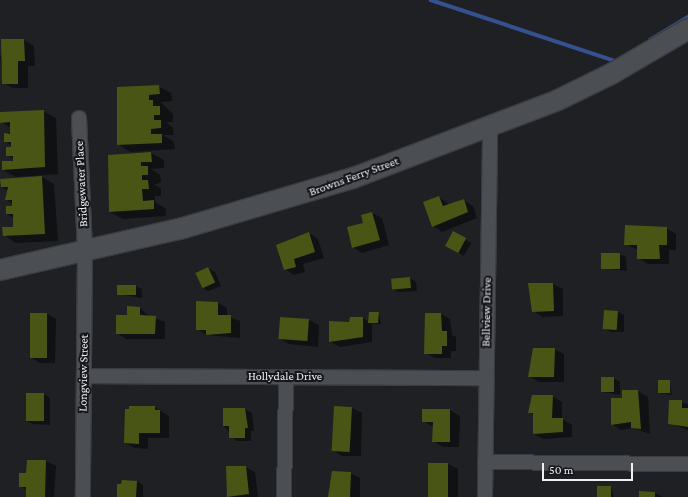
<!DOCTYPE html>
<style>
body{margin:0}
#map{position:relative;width:688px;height:497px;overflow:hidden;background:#1e2024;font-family:"Crimson Pro",serif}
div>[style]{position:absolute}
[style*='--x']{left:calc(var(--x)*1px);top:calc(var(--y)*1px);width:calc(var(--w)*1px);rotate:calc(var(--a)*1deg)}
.shadow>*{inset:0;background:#0007;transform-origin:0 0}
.stream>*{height:3.5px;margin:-1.75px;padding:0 1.75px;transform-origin:1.75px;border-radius:1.75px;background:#365191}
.building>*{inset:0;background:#495514;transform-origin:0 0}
.roads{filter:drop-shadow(1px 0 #3b3c40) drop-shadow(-1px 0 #3b3c40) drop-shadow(0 1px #3b3c40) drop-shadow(0 -1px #3b3c40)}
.street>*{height:14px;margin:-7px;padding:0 7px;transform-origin:7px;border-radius:7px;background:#4b4e53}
.secondary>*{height:20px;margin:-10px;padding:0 10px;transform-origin:10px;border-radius:10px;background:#4b4e53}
span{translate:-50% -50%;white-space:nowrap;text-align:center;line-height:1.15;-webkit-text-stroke:4px #15161b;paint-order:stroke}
.street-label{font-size:12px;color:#eff0f3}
.scale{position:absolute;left:542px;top:463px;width:91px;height:18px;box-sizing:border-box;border:2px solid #eff0f3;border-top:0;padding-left:5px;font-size:12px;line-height:14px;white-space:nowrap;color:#eff0f3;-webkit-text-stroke:3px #15161b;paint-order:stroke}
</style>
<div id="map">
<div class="shadow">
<div style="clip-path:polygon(24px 40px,34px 46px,35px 66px,28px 66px,28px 88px,13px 88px,3px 83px,0 56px)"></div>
<div style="clip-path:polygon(158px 86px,171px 93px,172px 101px,161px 102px,173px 114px,173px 122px,166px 122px,173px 128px,174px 135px,163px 135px,174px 142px,175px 149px,130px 152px,118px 144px,118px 88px)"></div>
<div style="clip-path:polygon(43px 111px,56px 118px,58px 174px,16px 177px,3px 170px,14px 159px,7px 155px,12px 146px,5px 141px,11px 128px,1px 122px)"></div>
<div style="clip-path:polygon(151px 153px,164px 160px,164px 168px,151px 169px,160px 175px,161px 182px,154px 185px,161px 188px,161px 196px,155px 196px,155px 202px,166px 209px,166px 216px,123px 219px,110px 212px,109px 156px)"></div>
<div style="clip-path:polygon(42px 177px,54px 184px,58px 241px,16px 243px,4px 235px,14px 228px,14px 218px,7px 214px,13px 204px,7px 200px,8px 191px,2px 187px)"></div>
<div style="clip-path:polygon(439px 197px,450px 205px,463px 200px,473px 206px,477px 218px,442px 232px,433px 226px)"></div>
<div style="clip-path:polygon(372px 213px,382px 218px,389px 245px,362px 253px,353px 247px,364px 224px,362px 216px)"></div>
<div style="clip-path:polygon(666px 228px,676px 234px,676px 250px,669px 250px,669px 264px,648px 264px,638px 258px,638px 250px,625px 244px)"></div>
<div style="clip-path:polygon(309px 233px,318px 239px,324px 258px,303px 264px,305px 272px,294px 275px,285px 269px)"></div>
<div style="left:454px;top:233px;width:20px;height:15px;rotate:30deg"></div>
<div style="clip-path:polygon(620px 254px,626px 257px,627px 271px,602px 268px)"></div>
<div style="clip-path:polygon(208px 268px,215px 272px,221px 286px,208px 291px,202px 287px)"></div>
<div style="clip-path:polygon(410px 278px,416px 282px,417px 291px,399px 292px,392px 289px)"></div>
<div style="clip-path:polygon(553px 284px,563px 289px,563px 316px,543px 317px,533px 311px)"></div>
<div style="clip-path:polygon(135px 286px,142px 289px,142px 298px,118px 294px)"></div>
<div style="clip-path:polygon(218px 303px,227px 308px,227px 316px,240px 321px,240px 338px,206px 335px,197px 329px)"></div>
<div style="clip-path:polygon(140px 308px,149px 316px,165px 322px,165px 339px,126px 339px,117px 333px)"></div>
<div style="clip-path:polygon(618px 312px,624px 315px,624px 332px,611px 332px,604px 328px)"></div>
<div style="clip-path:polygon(379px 313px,381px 324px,372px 324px,372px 342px,340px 347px,330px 342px,350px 323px,363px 318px,369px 322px)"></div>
<div style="clip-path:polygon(47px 314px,56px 319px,55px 363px,40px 363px,30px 357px)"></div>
<div style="clip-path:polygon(441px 314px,450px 319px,452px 335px,456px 337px,456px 351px,451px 351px,451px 358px,435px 358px,425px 353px)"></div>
<div style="clip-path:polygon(280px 318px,309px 320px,319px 325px,318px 347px,289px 344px,279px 338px)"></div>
<div style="clip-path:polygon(554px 349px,564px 354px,564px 382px,539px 382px,529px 376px)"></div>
<div style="clip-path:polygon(613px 378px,620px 382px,620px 395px,602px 392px)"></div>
<div style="clip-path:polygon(669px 381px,672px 395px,659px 393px)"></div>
<div style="clip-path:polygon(638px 391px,648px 397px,650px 434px,633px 428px,621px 430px,612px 424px,623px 399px)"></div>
<div style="clip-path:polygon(44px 394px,50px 398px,50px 425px,33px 424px,27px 421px)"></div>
<div style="clip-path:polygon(552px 396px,562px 402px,562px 419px,572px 425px,572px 437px,543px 439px,534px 434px,534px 415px,529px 412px)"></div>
<div style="clip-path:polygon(670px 401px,688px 404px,688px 430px,669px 423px)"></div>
<div style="clip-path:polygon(154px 407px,169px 416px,169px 438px,148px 438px,148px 449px,135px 448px,125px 443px)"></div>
<div style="clip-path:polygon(335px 407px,352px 408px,362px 413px,361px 456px,342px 456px,333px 450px)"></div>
<div style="clip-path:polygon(245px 409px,252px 413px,254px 431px,251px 431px,251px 441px,236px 441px,224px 426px)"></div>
<div style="clip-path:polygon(450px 410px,460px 416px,459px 447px,443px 447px,433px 441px,433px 427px,423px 421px)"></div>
<div style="clip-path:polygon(28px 461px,46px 461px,56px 466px,54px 497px,27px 497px,27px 490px,20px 486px,27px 474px)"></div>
<div style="clip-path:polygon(429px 464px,448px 464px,458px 469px,458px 497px,429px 497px)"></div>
<div style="clip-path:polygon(228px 467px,245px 467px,255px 472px,258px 497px,228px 497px)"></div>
<div style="clip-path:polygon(350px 473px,360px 478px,360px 497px,329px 497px,330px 485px)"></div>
<div style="clip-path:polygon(137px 481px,143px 485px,143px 497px,118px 497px)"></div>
<div style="clip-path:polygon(611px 487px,614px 497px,599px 497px)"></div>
<div style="clip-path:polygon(655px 493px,663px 497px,640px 497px)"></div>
</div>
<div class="stream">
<div style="--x:431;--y:0;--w:194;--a:18.3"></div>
<div style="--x:650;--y:40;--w:44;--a:-31.2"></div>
</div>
<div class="building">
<div style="clip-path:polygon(1px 39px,24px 39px,25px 61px,18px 61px,18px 84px,2px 84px)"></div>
<div style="clip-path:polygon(159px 85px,160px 94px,149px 95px,149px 100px,153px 100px,153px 106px,160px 106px,160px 115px,154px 115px,154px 120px,161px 120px,161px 128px,151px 129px,151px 134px,162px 134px,162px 143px,117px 145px,117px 87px)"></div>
<div style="clip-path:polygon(44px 110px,45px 167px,2px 170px,2px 161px,13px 161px,13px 156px,6px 156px,6px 147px,11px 147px,11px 142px,4px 142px,4px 133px,10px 134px,10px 122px,0 123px,0 112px)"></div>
<div style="clip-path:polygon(151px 152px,152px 162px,141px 162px,141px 166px,148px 166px,148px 175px,142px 175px,142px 180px,148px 180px,149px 189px,142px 189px,143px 201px,154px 200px,154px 209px,109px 212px,108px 155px)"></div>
<div style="clip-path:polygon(42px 176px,45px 234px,3px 236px,2px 227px,13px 227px,13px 214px,6px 214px,6px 206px,12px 206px,12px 200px,5px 200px,8px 187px,1px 187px,0 179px)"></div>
<div style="clip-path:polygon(439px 196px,443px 206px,464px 199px,468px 212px,432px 227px,423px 202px)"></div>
<div style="clip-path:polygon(372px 212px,380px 240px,352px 248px,347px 227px,363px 223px,361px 215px)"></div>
<div style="clip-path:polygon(625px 225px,667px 227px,667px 245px,659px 245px,660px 259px,637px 259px,637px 245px,624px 245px)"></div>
<div style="left:453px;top:231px;width:15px;height:17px;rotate:28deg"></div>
<div style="clip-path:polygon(309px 232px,315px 252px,294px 259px,296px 267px,284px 270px,276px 245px)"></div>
<div style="left:601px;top:253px;width:19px;height:16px"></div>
<div style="left:208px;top:267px;width:17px;height:14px;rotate:65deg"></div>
<div style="left:410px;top:277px;width:11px;height:19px;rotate:85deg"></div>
<div style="clip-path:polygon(528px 283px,553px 283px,554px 311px,532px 312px)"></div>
<div style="left:117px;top:285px;width:19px;height:10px"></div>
<div style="clip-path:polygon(196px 301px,218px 302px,218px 315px,231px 315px,231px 333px,206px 335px,206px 330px,196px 330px)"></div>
<div style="clip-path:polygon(127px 306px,140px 307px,140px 315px,156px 316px,155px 334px,116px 334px,116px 315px,127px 315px)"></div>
<div style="left:604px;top:310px;width:14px;height:19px;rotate:4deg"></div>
<div style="clip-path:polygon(369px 312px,379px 312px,378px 323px,368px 323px)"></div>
<div style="left:30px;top:313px;width:17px;height:45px"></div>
<div style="clip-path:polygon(425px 313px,441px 313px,442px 331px,447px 331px,447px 346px,442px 346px,442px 354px,424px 354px)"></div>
<div style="left:280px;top:317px;width:29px;height:22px;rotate:4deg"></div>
<div style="clip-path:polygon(350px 317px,363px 317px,363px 337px,329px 342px,329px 321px,349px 322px)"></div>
<div style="clip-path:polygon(533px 348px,555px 348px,554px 377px,528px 377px)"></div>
<div style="left:601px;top:377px;width:13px;height:15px"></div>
<div style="left:658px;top:380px;width:12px;height:13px"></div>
<div style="clip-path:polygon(622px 390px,638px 390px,641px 429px,631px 428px,631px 422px,611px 425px,611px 398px,622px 398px)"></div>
<div style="left:26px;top:393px;width:18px;height:28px"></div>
<div style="clip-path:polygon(532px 395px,553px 395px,552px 418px,563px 418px,563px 432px,533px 434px,533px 413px,528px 413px)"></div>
<div style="clip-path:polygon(669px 400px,682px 400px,682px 408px,688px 408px,688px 427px,668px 424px)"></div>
<div style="clip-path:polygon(129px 406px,155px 406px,155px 410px,160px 410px,160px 433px,139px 433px,139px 444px,124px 443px,125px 409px,129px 409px)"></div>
<div style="left:334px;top:406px;width:18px;height:45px;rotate:3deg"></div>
<div style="clip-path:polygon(223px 408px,245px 408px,248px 428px,245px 428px,245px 438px,229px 438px,229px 426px,223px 426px)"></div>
<div style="clip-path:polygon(422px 409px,450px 409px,450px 442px,432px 442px,433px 422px,422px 422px)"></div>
<div style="clip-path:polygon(27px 460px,46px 460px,45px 497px,26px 497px,26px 487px,19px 487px,19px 473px,26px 473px)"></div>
<div style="left:428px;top:463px;width:20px;height:34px"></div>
<div style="clip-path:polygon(226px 466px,246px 466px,249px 494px,227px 497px)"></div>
<div style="clip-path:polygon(332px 471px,351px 472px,350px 497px,328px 497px)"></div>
<div style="clip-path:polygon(122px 480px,137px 481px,136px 497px,117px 497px,117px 484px,121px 484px)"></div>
<div style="left:597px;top:486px;width:14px;height:11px"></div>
<div style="clip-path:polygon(639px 491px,655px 492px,655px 497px,639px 497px)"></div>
</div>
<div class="roads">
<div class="street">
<div style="--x:79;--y:118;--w:131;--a:87.4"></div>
<div style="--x:85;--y:249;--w:248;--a:90.5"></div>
<div style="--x:84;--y:376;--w:402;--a:0.3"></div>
<div style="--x:485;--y:462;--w:203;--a:0.6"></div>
<div style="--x:284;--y:497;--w:120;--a:-89"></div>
<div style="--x:485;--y:497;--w:370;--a:-89.2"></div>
</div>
<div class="secondary">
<div style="--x:0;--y:270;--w:188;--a:-12.9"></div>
<div style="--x:183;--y:228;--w:177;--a:-16.4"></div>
<div style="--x:353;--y:178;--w:219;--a:-20.8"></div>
<div style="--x:558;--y:100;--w:59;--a:-26.1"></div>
<div style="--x:611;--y:74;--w:89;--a:-30.3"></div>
</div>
</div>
<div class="street-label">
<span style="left:354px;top:177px;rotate:-20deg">Browns Ferry Street</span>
<span style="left:82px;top:184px;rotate:-93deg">Bridgewater Place</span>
<span style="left:487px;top:312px;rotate:-89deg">Bellview Drive</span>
<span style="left:84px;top:373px;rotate:-89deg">Longview Street</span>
<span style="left:285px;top:377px">Hollydale Drive</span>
</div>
<div class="scale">50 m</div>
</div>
